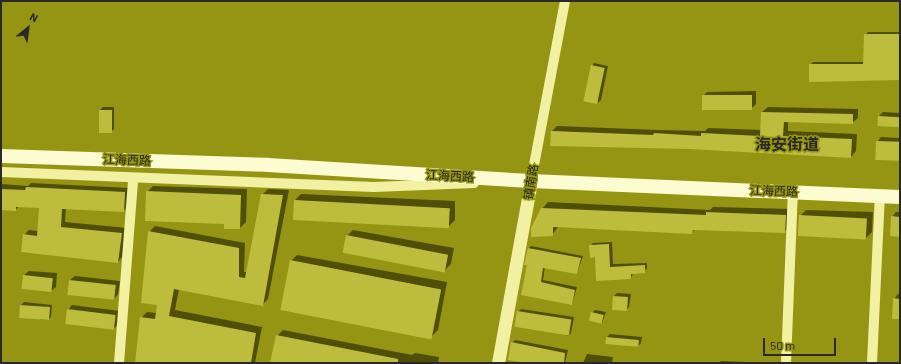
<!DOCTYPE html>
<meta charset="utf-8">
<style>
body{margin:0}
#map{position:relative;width:901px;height:364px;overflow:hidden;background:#959513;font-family:Barlow,"Noto Sans SC",sans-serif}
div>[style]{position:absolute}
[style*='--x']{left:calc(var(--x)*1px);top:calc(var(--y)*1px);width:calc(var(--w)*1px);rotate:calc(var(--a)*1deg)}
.shadow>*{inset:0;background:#0007}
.building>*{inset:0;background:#bdbc3c;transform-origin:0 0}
.minor>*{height:10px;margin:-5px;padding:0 5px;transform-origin:5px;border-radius:5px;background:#f2f1a3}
.tertiary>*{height:13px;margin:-6.5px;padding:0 6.5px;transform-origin:6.5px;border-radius:6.5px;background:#f2f1a3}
.secondary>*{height:14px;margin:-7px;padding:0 7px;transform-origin:7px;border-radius:7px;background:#fcfcd2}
span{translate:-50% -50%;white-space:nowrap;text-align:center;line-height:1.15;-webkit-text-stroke:3px #959513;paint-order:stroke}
.street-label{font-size:12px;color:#292929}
.district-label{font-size:16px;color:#292929;font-weight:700}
.frame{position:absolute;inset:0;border:2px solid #292929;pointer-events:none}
.north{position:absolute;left:8px;top:8px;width:40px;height:40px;-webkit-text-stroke:3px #959513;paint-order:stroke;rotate:29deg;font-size:11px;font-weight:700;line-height:16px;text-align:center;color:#292929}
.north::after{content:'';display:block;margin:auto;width:14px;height:18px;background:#292929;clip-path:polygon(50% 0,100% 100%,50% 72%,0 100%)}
.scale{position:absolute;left:763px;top:338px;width:73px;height:18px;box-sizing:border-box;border:2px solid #292929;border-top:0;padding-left:5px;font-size:12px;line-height:14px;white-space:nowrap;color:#292929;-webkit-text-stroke:3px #959513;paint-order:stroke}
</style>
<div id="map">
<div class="shadow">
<div style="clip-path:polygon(868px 32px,900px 32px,900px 80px,810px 65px,813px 62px,864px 62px,865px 35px)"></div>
<div style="clip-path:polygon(594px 63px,608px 66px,601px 100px,598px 103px,592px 66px)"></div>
<div style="clip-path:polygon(756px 91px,756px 104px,751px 109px,703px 96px,707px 92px)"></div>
<div style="clip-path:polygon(103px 107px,114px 107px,114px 129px,111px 132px,99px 132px,100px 110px)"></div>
<div style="clip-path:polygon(768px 107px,858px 109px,858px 118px,852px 123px,788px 121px,788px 131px,857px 134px,856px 151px,851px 157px,552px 131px,557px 126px,658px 130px,705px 131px,708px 128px,762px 130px,762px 112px)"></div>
<div style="clip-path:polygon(883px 112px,900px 113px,900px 126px,879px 116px)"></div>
<div style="clip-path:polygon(881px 137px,900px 138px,900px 160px,877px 142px)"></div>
<div style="clip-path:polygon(31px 183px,130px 188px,128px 206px,124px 211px,66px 208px,65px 222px,127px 228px,122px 257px,118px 262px,24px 235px,29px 230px,38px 231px,40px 207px,20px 206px,15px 210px,1px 209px,1px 184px,28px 186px)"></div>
<div style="clip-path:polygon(153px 186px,247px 189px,246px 222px,240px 228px,147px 192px)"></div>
<div style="clip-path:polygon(268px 189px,289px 190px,268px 299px,262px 305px,179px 289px,175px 310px,262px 327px,255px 363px,136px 363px,141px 318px,147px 312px,157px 313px,158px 304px,149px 232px,155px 226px,245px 243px,244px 272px,247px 272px,262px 195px)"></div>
<div style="clip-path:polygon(301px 194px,455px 201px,455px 220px,449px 226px,295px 200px)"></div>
<div style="clip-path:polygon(548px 202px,710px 210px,713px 207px,791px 209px,790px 226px,784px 232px,695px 229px,692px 233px,558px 227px,552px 235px,542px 209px)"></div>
<div style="clip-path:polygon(806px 210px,873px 212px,872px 232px,866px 238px,800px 216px)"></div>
<div style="clip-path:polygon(896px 212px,900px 212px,900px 236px,892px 217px)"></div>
<div style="clip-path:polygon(353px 230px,454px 248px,451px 264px,445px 270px,347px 236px)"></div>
<div style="clip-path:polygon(612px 242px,613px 264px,647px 263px,647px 269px,633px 273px,631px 278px,597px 279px,596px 256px,590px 246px,593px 243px)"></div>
<div style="clip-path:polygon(531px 246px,583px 256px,577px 273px,545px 267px,543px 280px,577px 287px,572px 304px,522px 294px,528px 264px,528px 249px)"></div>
<div style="clip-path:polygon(297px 255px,447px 282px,438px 330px,432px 336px,291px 261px)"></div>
<div style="clip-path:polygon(29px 271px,57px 273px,56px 287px,51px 291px,24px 275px)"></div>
<div style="clip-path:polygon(75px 276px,120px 281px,118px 294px,114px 299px,69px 294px,70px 280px)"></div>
<div style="clip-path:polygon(617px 293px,631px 294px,629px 307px,626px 310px,613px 309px,614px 296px)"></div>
<div style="clip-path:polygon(898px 294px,900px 294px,900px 318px,894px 299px)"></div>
<div style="clip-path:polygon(24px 302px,52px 305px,51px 317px,48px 320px,20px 317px,21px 305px)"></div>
<div style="clip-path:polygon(72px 305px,120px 311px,119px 324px,114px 328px,68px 310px)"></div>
<div style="clip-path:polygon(521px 309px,574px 317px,571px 333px,568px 336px,518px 312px)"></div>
<div style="clip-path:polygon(595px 310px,606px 312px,602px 323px,592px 313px)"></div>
<div style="clip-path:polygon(283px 330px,412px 355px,415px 353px,439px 357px,438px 363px,271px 363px,277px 336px)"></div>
<div style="clip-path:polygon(610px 334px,642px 337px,641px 343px,638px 346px,607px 337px)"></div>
<div style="clip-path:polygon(515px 340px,568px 350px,565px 363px,532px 363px,512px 343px)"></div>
<div style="clip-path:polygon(587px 354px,613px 357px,612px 363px,583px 363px)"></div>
<div style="clip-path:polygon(721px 361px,770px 363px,719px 363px)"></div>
</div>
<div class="building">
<div style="clip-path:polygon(864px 34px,900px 34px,900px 80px,809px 82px,809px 64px,863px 64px)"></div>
<div style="left:591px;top:65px;width:14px;height:37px;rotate:12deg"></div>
<div style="left:752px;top:95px;width:15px;height:50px;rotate:90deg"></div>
<div style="left:99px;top:110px;width:13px;height:23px"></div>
<div style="clip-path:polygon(761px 112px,853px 114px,853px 124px,784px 122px,783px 136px,852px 139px,851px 158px,689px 149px,550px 146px,551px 131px,653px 135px,654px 133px,701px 136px,701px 133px,760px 136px)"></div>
<div style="left:878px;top:116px;width:22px;height:10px;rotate:3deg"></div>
<div style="left:876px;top:141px;width:24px;height:19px;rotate:2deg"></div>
<div style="clip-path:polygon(26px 187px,125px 192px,124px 212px,62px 209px,61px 227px,122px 233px,118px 263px,21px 252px,23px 234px,37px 236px,39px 208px,16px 207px,16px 211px,1px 210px,1px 189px,25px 190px)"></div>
<div style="clip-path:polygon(146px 191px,241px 195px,240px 229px,224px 229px,224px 224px,145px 221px)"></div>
<div style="clip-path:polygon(261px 194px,283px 195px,263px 306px,174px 289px,169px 316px,256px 333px,251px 363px,135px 363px,140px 317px,155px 319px,157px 305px,141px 303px,148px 231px,239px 248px,239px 277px,245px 278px)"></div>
<div style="left:294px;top:200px;width:156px;height:20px;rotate:3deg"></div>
<div style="clip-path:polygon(541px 208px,706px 215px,706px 212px,786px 215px,785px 233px,693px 230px,692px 234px,553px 227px,553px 236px,531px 237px,531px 228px)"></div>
<div style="left:799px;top:215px;width:68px;height:21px;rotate:3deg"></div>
<div style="clip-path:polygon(891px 216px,900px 217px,900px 237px,890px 236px)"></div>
<div style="left:346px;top:235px;width:104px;height:18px;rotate:11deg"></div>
<div style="clip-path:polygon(609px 244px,610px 267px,645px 265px,645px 273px,631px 274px,631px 279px,596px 281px,595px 257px,590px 258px,589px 245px)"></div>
<div style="clip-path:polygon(528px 248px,581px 258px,577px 274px,543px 268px,541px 282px,575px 290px,572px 305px,521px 295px,527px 265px,524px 265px)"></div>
<div style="left:290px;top:260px;width:154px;height:51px;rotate:11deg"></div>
<div style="left:23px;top:275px;width:30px;height:14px;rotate:6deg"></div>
<div style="left:69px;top:280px;width:47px;height:15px;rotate:6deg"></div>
<div style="left:613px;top:296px;width:15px;height:14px;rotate:4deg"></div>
<div style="clip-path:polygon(893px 298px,900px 299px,900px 319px,892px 319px)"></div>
<div style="left:20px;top:305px;width:30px;height:13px;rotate:4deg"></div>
<div style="left:67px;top:309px;width:49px;height:15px;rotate:7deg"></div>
<div style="left:517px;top:311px;width:55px;height:16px;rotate:9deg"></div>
<div style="left:591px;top:312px;width:13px;height:9px;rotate:13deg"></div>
<div style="clip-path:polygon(276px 335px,398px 359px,398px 363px,270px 363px)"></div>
<div style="left:606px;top:337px;width:33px;height:7px;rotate:5deg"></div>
<div style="clip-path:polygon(511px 342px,565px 353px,564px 363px,526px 363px,508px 360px)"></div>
</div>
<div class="minor">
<div style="--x:1;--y:172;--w:373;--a:2.3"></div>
<div style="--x:374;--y:187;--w:100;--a:-2.3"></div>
<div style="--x:524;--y:181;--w:7;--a:0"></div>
<div style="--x:531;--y:181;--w:183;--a:-79.3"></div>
<div style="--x:119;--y:363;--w:185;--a:-85.6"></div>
<div style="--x:786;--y:363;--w:171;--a:-87.7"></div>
<div style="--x:872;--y:363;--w:167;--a:-87.3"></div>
</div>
<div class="tertiary">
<div style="--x:498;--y:363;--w:185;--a:-79.7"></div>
</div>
<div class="secondary">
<div style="--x:1;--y:156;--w:267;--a:1.9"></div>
<div style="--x:268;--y:165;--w:263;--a:3.5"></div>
<div style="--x:531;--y:181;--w:369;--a:2.5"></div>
</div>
<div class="street-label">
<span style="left:127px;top:160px;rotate:2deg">江海西路</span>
<span style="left:450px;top:176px;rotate:3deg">江海西路</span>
<span style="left:531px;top:182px;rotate:-80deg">镇南路</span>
<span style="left:774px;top:191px;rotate:2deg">江海西路</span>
</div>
<div class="district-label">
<span style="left:787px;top:144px">海安街道</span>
</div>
<div class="frame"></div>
<div class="north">N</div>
<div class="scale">50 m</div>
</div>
